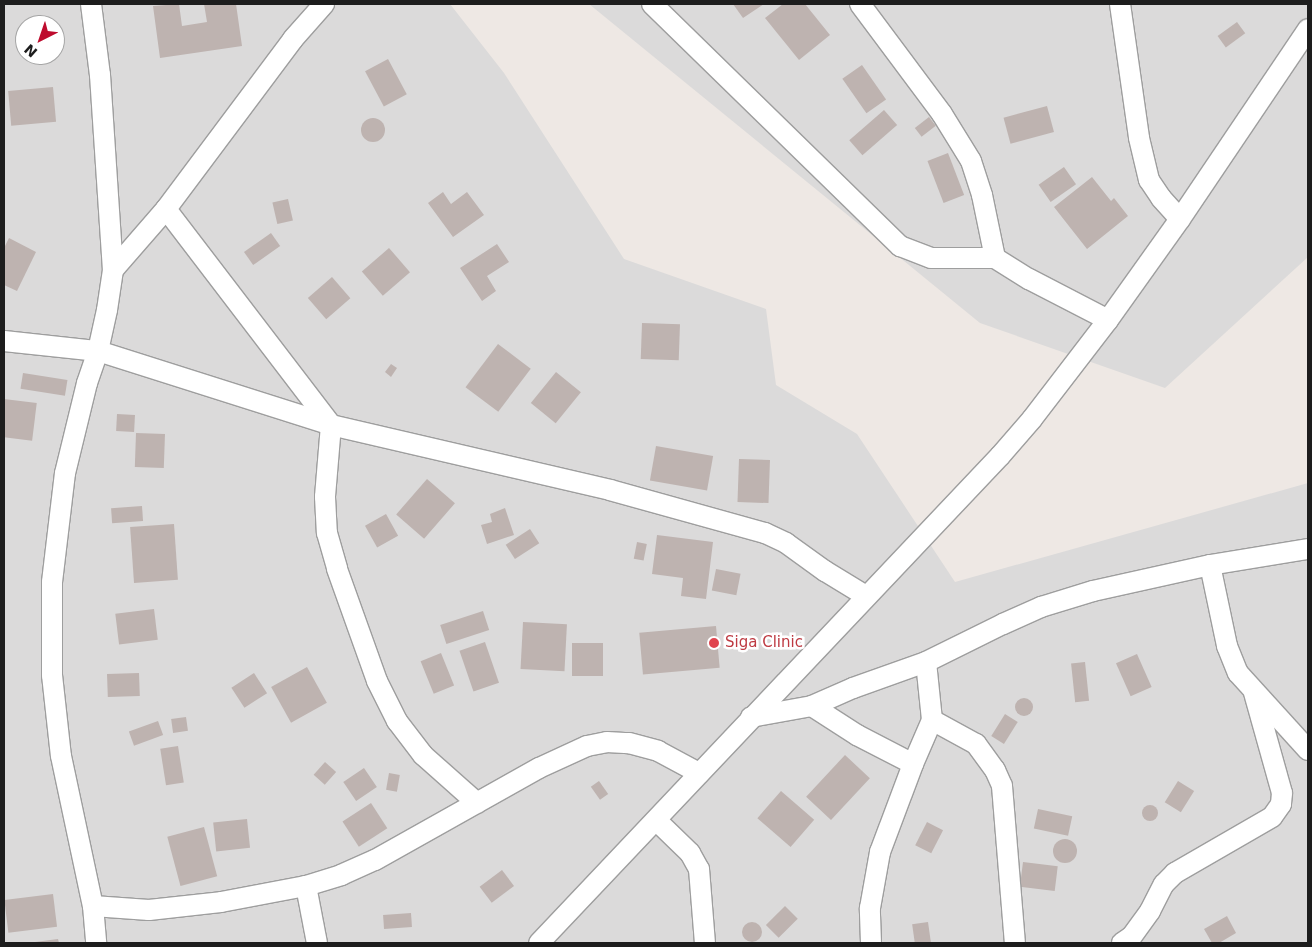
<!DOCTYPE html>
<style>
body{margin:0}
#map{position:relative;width:1312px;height:947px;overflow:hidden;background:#eee8e4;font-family:"DejaVu Sans",sans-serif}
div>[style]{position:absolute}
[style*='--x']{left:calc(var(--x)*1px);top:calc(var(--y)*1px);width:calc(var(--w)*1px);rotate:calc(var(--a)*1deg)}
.residential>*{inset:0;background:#dbdada}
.building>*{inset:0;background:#beb3b0;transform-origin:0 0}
.round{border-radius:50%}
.roads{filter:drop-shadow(1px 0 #9e9e9e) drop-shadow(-1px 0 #9e9e9e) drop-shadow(0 1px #9e9e9e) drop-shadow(0 -1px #9e9e9e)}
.minor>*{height:20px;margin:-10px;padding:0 10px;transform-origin:10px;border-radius:10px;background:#fff}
.dots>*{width:14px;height:14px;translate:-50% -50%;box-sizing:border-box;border:2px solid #fff;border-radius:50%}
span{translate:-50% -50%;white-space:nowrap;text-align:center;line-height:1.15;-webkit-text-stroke:5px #fff;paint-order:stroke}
.health-label{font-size:15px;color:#be3a42}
.left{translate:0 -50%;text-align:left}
.frame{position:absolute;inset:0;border:5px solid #1d1d1d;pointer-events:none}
.north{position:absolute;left:15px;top:15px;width:50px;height:50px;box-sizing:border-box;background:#fff;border:1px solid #a5a5a5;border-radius:50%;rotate:221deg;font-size:14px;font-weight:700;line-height:20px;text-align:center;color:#1d1d1d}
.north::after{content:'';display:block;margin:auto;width:18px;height:22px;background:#be0c2e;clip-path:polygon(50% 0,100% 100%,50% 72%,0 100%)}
</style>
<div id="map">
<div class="residential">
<div style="clip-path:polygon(evenodd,4px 4px,450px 4px,504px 73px,624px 259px,766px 309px,776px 385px,857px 434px,955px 582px,1308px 483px,1308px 943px,4px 943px,4px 4px,25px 25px,55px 25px,55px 55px,25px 55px,25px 25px)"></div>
<div style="clip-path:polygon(589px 4px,1308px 4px,1308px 257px,1165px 388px,980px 323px)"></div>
</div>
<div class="building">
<div style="clip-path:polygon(179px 4px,182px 26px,207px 22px,204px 4px,236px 4px,242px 46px,160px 58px,153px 6px)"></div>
<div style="clip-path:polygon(733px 4px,764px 4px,743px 18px)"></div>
<div style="clip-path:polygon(783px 4px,805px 4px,830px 35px,799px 60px,765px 18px)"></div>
<div style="left:1237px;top:22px;width:14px;height:24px;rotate:54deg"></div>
<div style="left:388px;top:59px;width:40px;height:26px;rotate:62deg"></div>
<div style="left:862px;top:65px;width:42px;height:24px;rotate:55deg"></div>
<div style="left:53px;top:87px;width:35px;height:45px;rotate:85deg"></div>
<div style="left:1047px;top:106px;width:27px;height:45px;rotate:75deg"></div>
<div style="left:884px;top:110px;width:20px;height:46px;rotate:49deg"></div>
<div style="left:929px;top:117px;width:11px;height:18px;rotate:52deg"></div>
<div class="round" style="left:361px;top:118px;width:24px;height:24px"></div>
<div style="left:948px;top:153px;width:45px;height:22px;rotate:69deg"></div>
<div style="left:1064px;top:167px;width:21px;height:31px;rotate:55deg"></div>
<div style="clip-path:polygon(1092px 177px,1111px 201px,1114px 198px,1128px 216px,1087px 249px,1054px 207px)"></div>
<div style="clip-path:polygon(443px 192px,451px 204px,467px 192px,484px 215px,453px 237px,428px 203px)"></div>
<div style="left:288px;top:199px;width:22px;height:16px;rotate:77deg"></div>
<div style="left:271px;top:233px;width:16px;height:33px;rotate:55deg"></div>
<div style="clip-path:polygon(9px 238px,36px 252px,17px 291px,4px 285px,4px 248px)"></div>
<div style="clip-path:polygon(497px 244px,509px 262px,487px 276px,496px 291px,482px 301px,460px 268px)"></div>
<div style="left:389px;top:248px;width:32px;height:36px;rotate:49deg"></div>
<div style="left:332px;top:277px;width:28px;height:32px;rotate:49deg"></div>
<div style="left:642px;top:323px;width:38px;height:36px;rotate:2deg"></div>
<div style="left:498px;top:344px;width:41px;height:54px;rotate:37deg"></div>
<div style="clip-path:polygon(391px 364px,397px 368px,391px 377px,385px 372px)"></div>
<div style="left:556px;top:372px;width:32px;height:40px;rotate:39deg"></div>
<div style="left:23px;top:373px;width:45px;height:16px;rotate:9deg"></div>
<div style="left:4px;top:399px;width:33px;height:38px;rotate:7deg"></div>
<div style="left:117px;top:414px;width:18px;height:17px;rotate:3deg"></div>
<div style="left:136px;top:433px;width:29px;height:34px;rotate:2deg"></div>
<div style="left:656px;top:446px;width:58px;height:35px;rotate:10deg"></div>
<div style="left:739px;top:459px;width:31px;height:43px;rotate:2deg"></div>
<div style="left:427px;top:479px;width:37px;height:47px;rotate:41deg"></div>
<div style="left:142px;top:506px;width:15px;height:31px;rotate:86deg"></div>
<div style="clip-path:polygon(505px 508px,514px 535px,487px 544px,481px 525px,492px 522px,490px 514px)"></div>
<div style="left:386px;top:514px;width:25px;height:24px;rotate:61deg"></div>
<div style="left:174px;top:524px;width:56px;height:44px;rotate:86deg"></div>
<div style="left:530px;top:529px;width:17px;height:29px;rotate:57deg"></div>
<div style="clip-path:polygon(657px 535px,713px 542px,706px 599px,681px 596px,683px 578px,652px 574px)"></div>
<div style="left:637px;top:542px;width:10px;height:17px;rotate:11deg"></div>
<div style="left:716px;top:569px;width:25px;height:22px;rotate:11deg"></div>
<div style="left:154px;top:609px;width:31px;height:39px;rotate:83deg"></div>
<div style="left:483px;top:611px;width:20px;height:45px;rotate:72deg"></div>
<div style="left:523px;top:622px;width:44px;height:47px;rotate:3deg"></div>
<div style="left:716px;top:626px;width:42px;height:77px;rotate:85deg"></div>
<div style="left:485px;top:642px;width:43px;height:27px;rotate:71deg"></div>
<div style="left:572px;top:643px;width:31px;height:33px"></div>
<div style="left:441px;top:653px;width:35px;height:22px;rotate:68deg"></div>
<div style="left:1137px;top:654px;width:36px;height:23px;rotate:66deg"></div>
<div style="left:1085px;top:662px;width:39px;height:14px;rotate:84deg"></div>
<div style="left:307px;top:667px;width:41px;height:41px;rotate:61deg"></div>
<div style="left:139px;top:673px;width:23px;height:32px;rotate:88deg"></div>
<div style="left:254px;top:673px;width:24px;height:27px;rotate:57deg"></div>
<div class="round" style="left:1015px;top:698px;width:18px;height:18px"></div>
<div style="left:1005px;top:714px;width:15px;height:26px;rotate:32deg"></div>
<div style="left:186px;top:717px;width:14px;height:15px;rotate:82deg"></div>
<div style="left:158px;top:721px;width:15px;height:31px;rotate:70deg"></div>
<div style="left:178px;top:746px;width:37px;height:18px;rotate:81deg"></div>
<div style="left:845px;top:755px;width:34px;height:57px;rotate:43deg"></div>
<div style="left:325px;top:762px;width:15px;height:17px;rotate:42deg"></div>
<div style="left:364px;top:768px;width:23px;height:25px;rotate:56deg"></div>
<div style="left:389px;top:773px;width:11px;height:17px;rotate:10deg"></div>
<div style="left:599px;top:781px;width:16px;height:10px;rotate:55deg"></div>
<div style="left:1178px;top:781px;width:19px;height:25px;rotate:32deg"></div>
<div style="left:781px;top:791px;width:44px;height:36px;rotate:41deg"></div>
<div style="left:371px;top:803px;width:30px;height:34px;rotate:57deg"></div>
<div class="round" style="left:1142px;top:805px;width:16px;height:16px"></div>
<div style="left:1038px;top:809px;width:35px;height:20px;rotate:12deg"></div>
<div style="left:247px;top:819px;width:29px;height:34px;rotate:84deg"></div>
<div style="left:927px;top:822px;width:18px;height:26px;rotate:27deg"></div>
<div style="left:204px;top:827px;width:51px;height:38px;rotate:75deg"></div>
<div class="round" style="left:1053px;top:839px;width:24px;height:24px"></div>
<div style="left:1023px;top:862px;width:35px;height:25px;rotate:7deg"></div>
<div style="left:502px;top:870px;width:20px;height:28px;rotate:53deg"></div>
<div style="left:53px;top:894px;width:33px;height:49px;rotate:83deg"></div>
<div style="left:785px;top:906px;width:18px;height:27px;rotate:45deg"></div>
<div style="left:411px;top:913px;width:14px;height:28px;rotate:86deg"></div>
<div style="clip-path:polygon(1227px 916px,1236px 933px,1219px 943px,1212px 943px,1204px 929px)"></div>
<div style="left:928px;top:922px;width:21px;height:16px;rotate:82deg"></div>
<div class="round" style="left:742px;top:922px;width:20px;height:20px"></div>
<div style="clip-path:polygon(58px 939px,59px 943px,35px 943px,35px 942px)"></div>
</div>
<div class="roads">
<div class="minor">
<div style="--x:91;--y:4;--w:72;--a:82.8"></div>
<div style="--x:100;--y:75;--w:195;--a:86.2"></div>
<div style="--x:113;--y:270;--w:40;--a:98.5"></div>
<div style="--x:107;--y:310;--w:42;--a:102.4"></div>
<div style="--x:98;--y:351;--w:34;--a:109"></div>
<div style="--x:87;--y:383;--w:93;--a:103.7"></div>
<div style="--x:65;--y:473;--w:110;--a:96.8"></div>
<div style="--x:52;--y:582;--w:93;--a:90"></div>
<div style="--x:52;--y:675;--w:81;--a:83.7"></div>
<div style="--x:61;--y:756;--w:153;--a:78"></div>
<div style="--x:93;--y:906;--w:37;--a:85"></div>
<div style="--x:652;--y:4;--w:347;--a:44.3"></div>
<div style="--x:900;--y:246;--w:33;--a:21"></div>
<div style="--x:931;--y:258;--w:64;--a:0"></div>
<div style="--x:995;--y:258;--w:40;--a:32"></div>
<div style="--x:1029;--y:279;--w:89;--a:27.4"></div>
<div style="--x:860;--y:4;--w:137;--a:53.3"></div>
<div style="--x:942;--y:114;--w:55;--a:58.3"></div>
<div style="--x:971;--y:161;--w:36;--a:72"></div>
<div style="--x:982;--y:195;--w:64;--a:78.3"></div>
<div style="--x:1120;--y:4;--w:135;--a:81.9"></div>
<div style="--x:1139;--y:138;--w:43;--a:76.6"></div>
<div style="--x:1149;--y:180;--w:22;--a:56"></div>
<div style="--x:1161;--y:198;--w:28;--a:48"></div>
<div style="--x:166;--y:209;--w:272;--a:52.6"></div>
<div style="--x:331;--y:425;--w:72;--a:94.8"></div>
<div style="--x:325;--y:497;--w:36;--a:87"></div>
<div style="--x:327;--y:533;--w:37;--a:74"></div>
<div style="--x:337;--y:569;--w:119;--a:70.3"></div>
<div style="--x:377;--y:681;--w:45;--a:63.4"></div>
<div style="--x:397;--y:721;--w:43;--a:52.6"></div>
<div style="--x:423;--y:755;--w:72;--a:41.6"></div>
<div style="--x:113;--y:270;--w:81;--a:-49"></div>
<div style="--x:166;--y:209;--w:212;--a:-53.2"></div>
<div style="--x:293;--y:39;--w:47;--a:-48.5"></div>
<div style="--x:4;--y:341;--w:95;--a:6.1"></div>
<div style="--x:98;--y:351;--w:244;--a:17.6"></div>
<div style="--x:331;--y:425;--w:286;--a:13.1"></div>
<div style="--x:610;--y:490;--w:161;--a:15.5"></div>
<div style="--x:765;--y:533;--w:23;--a:25"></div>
<div style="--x:786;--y:543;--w:48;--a:35.7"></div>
<div style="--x:825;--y:571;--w:48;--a:31.4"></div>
<div style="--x:1210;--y:565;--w:83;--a:78.1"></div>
<div style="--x:1227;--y:646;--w:29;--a:68"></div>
<div style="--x:1238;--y:673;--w:104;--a:47.7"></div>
<div style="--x:812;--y:706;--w:54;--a:32.8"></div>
<div style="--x:857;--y:735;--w:63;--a:27.4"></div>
<div style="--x:751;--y:717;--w:62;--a:-10.2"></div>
<div style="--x:812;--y:706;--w:45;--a:-23.7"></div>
<div style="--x:853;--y:688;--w:77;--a:-19.6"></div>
<div style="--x:926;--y:662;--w:86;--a:-26.3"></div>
<div style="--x:1003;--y:624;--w:42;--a:-24.1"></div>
<div style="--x:1041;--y:607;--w:54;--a:-17.1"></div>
<div style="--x:1093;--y:591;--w:120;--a:-12.5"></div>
<div style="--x:1210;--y:565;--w:99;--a:-9.3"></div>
<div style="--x:932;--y:720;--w:50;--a:28.6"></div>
<div style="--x:976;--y:744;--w:32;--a:54"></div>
<div style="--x:995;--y:770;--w:17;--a:66"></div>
<div style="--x:1002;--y:786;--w:158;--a:85.3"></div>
<div style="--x:657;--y:821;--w:46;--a:44.1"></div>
<div style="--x:690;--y:853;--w:18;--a:61"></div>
<div style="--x:699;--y:869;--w:74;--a:85.4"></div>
<div style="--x:306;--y:886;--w:58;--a:79.1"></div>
<div style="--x:93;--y:906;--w:56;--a:4.1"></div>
<div style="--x:149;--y:910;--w:72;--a:-6.3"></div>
<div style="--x:221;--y:902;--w:86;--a:-10.7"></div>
<div style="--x:306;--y:886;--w:37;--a:-17"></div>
<div style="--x:341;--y:875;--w:37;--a:-24"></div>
<div style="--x:375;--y:860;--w:188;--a:-29.3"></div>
<div style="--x:539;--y:768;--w:53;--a:-24.6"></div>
<div style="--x:587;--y:746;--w:20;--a:-11"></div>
<div style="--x:607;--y:742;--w:22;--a:3"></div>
<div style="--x:629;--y:743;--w:30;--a:15"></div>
<div style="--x:658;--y:751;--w:47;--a:28.2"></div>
<div style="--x:539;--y:943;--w:671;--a:-46.57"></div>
<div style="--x:1000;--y:456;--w:49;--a:-49.1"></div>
<div style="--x:1032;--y:419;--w:125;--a:-52.5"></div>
<div style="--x:1108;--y:320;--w:124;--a:-54.5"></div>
<div style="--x:1180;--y:219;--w:229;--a:-56"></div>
<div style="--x:871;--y:943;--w:35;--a:-92"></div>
<div style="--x:870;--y:908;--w:57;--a:-79.9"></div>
<div style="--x:880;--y:852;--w:94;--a:-69.4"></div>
<div style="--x:913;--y:764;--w:48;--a:-66.6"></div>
<div style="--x:932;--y:720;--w:58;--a:-95.9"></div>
<div style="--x:1122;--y:943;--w:12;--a:-35"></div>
<div style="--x:1132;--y:936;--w:31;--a:-54"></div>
<div style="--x:1150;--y:911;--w:30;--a:-63"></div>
<div style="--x:1164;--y:884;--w:16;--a:-45"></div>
<div style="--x:1175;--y:873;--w:112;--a:-30"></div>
<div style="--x:1272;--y:817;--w:16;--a:-55"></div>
<div style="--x:1281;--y:804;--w:11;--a:-85"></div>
<div style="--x:1282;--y:793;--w:104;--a:-105.6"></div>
</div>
</div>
<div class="dots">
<div style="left:714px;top:643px;background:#e0444e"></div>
</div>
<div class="health-label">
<span class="left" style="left:725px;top:643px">Siga Clinic</span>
</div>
<div class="frame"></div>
<div class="north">N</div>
</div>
